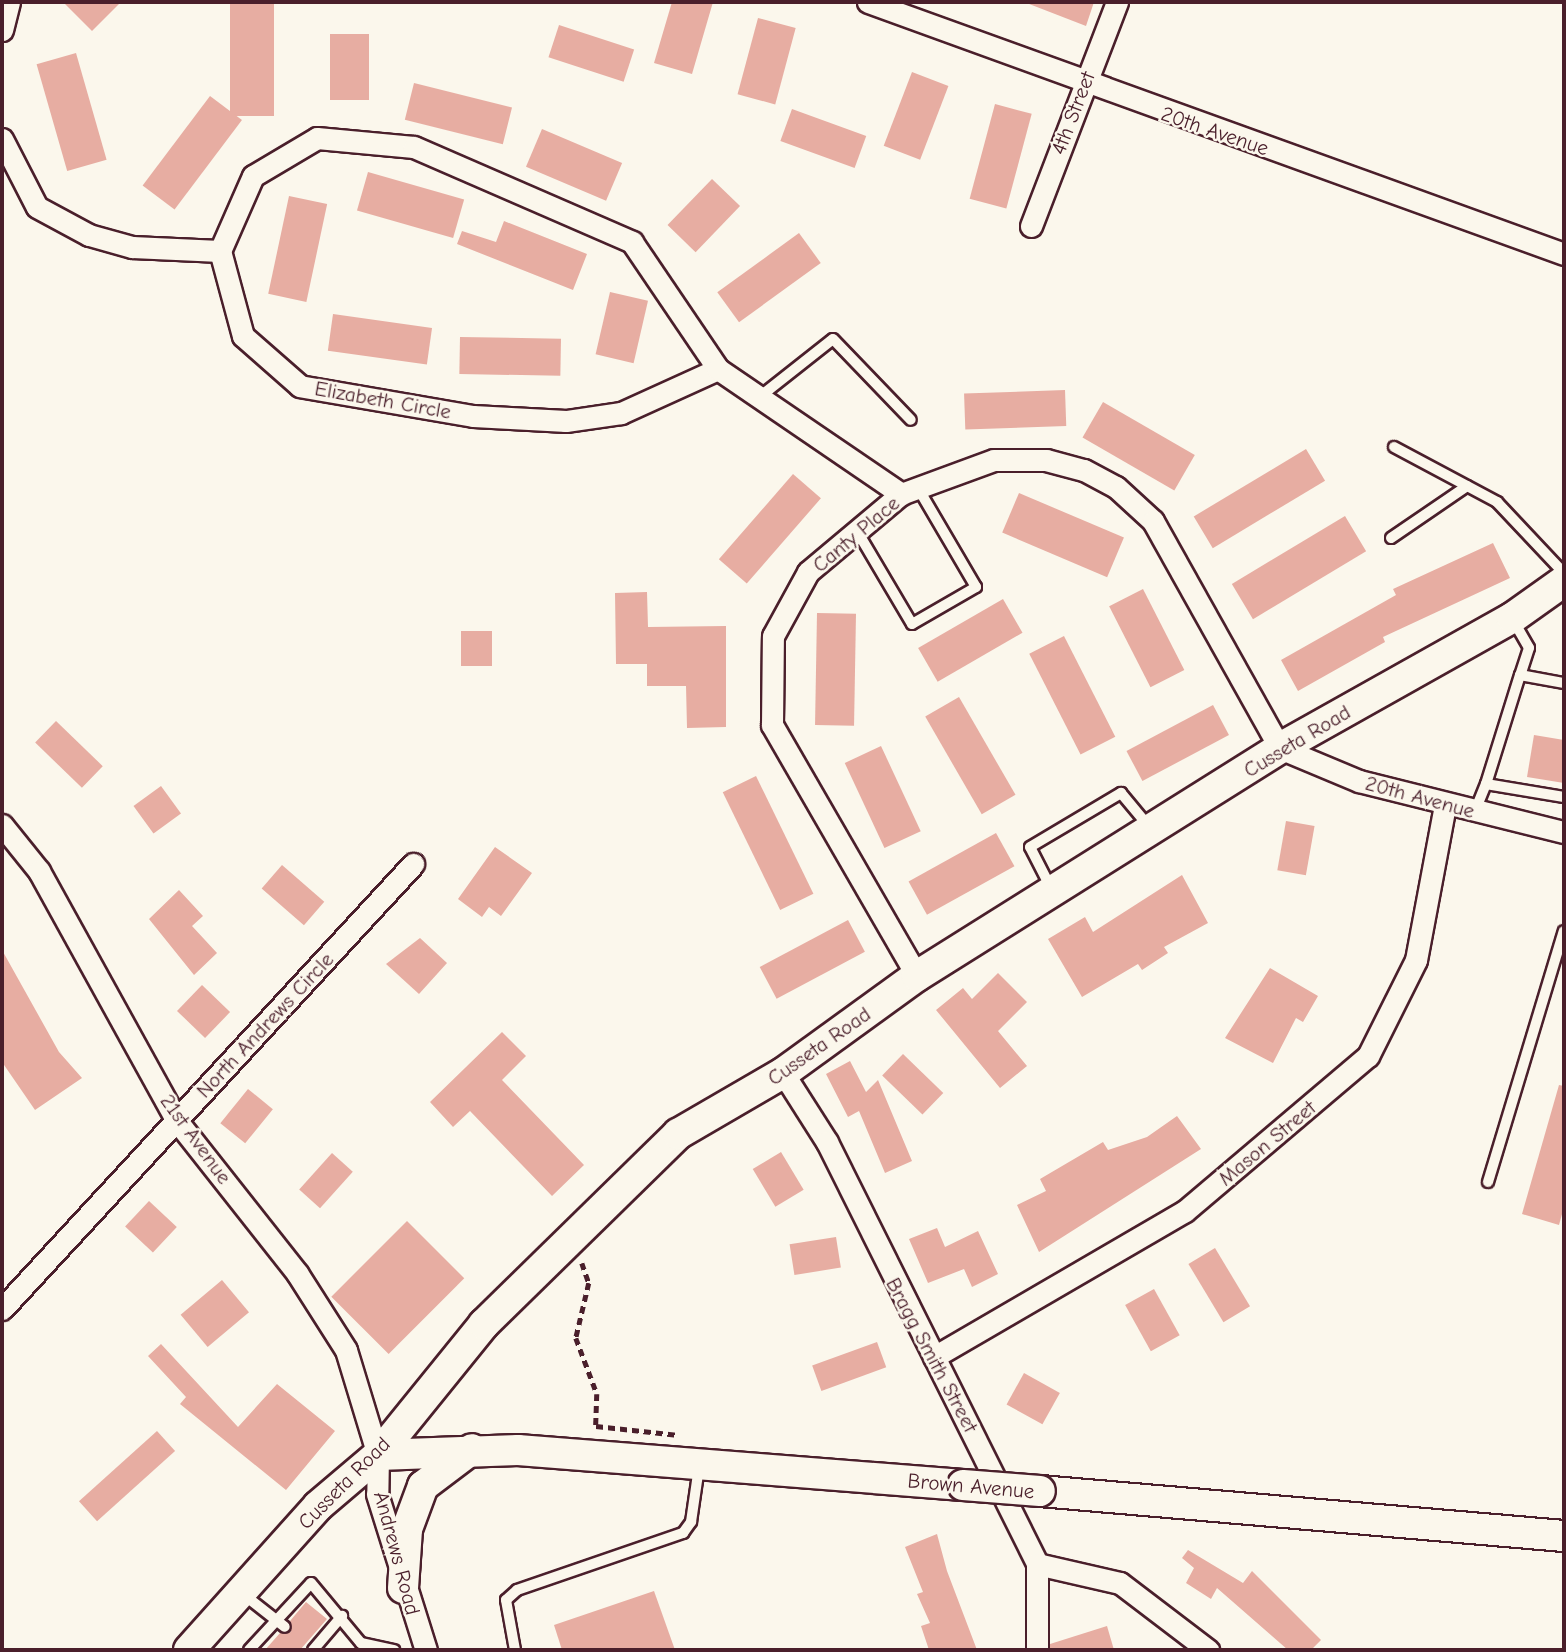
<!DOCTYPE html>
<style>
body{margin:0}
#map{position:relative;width:1566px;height:1652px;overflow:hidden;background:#fbf7ec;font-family:"Comic Neue",sans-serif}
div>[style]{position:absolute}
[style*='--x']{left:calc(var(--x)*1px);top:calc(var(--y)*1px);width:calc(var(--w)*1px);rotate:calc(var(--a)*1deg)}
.building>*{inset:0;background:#e7ada2;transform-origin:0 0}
.path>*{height:4.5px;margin-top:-2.25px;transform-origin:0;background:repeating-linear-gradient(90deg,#4a1f2b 0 7px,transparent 0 12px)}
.roads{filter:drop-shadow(2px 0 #4a1f2b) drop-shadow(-2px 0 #4a1f2b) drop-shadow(0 2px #4a1f2b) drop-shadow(0 -2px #4a1f2b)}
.lane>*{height:10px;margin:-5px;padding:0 5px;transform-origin:5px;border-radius:5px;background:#fbf7ec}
.street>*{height:21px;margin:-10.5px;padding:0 10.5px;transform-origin:10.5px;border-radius:10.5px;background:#fbf7ec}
.secondary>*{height:30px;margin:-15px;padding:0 15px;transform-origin:15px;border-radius:15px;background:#fbf7ec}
.bridges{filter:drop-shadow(2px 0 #4a1f2b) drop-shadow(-2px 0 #4a1f2b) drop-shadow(0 2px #4a1f2b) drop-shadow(0 -2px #4a1f2b)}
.secondary-bridge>*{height:30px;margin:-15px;padding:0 15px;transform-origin:15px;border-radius:15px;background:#fbf7ec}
span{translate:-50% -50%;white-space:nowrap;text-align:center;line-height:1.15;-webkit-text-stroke:5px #fbf7ec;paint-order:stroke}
.street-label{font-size:21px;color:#4a1f2b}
.frame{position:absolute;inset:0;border:4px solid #4a1f2b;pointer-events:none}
</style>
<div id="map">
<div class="building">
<div style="clip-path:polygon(63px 2px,121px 2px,92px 31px)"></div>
<div style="left:230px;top:2px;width:44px;height:114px"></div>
<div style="clip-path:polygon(672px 2px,713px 2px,692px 74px,654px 63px)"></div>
<div style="clip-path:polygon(1024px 2px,1094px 2px,1086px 26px)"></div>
<div style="left:758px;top:18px;width:39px;height:79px;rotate:15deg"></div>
<div style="left:559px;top:25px;width:79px;height:34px;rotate:18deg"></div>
<div style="left:330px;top:34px;width:39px;height:66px"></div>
<div style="left:76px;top:53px;width:111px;height:41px;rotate:74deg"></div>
<div style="left:912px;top:72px;width:39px;height:79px;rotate:21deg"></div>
<div style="left:414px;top:83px;width:101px;height:38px;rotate:14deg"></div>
<div style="left:210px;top:96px;width:40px;height:112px;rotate:37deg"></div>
<div style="left:995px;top:104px;width:38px;height:98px;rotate:15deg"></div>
<div style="left:792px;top:109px;width:79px;height:34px;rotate:20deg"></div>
<div style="left:542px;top:129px;width:87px;height:41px;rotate:23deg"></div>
<div style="left:368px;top:172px;width:100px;height:40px;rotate:16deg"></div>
<div style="left:712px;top:179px;width:39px;height:64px;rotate:44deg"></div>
<div style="left:289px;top:196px;width:39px;height:100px;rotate:12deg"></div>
<div style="clip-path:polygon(504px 221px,587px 254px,573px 290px,457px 244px,462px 231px,496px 242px)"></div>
<div style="left:799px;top:233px;width:37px;height:101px;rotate:54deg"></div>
<div style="left:610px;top:292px;width:39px;height:64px;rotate:13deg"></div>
<div style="left:333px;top:314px;width:100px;height:37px;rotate:8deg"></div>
<div style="left:460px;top:337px;width:101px;height:37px;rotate:1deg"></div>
<div style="left:1065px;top:390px;width:36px;height:101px;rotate:88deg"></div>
<div style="left:1103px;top:402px;width:106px;height:41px;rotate:30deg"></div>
<div style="left:1306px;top:449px;width:37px;height:131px;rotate:59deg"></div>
<div style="left:793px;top:474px;width:37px;height:113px;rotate:41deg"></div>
<div style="left:1019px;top:493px;width:114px;height:43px;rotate:23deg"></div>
<div style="left:1345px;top:516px;width:41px;height:132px;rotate:59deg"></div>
<div style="clip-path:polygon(1493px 543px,1510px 578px,1383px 637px,1385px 642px,1298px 691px,1281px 660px,1396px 595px,1393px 589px)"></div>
<div style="left:1143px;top:589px;width:91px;height:38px;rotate:63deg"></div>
<div style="clip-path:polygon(647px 592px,648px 627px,726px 626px,726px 727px,687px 728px,686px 686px,647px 686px,647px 664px,616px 664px,615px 593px)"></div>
<div style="left:1003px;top:599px;width:39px;height:98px;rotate:60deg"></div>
<div style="left:817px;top:613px;width:39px;height:112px;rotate:1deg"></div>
<div style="left:461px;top:631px;width:31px;height:35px"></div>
<div style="left:1064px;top:636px;width:113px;height:39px;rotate:63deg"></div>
<div style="left:959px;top:697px;width:113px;height:39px;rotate:60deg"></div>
<div style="left:1213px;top:705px;width:34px;height:98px;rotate:62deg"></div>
<div style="left:56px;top:721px;width:65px;height:30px;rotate:44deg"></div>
<div style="clip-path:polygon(1534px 735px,1564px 740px,1564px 783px,1527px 777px)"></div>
<div style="left:881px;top:746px;width:94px;height:40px;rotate:65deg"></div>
<div style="left:756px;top:776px;width:131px;height:37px;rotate:64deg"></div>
<div style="left:161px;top:786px;width:34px;height:34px;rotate:54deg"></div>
<div style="left:1286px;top:821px;width:29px;height:50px;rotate:10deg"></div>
<div style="left:996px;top:833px;width:38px;height:100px;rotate:61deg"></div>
<div style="clip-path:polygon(495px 847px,532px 873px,501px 916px,489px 907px,482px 917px,458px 899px)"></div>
<div style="left:282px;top:865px;width:56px;height:31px;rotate:41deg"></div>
<div style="clip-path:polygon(1182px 875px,1208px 923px,1164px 947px,1168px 953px,1142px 970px,1138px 964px,1082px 997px,1048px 939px,1085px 917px,1093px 932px)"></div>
<div style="clip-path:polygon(179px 890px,203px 916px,192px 926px,217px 953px,194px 975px,149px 919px)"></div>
<div style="left:848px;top:920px;width:36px;height:100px;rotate:62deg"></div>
<div style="clip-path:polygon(420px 938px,447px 963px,419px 994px,386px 964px)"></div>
<div style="clip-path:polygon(2px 950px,59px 1052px,82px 1078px,35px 1110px,2px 1062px)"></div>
<div style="clip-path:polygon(1270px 968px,1318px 996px,1303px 1022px,1296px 1018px,1273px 1063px,1225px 1038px)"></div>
<div style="clip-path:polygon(998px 973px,1027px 1002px,998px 1031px,1027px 1066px,1000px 1088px,936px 1010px,963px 988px,972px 999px)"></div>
<div style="left:202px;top:985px;width:39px;height:36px;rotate:44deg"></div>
<div style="clip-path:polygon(502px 1032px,526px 1056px,502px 1080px,584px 1165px,552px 1196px,470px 1111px,453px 1127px,430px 1102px)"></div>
<div style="left:903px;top:1054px;width:56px;height:30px;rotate:44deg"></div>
<div style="clip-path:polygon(850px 1061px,866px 1092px,878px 1080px,912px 1161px,885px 1173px,859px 1111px,848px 1117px,826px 1074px)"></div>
<div style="clip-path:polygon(1559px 1085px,1564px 1086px,1564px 1207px,1559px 1225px,1522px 1214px)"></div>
<div style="left:248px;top:1089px;width:32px;height:44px;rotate:39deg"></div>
<div style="clip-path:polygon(1177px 1116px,1201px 1149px,1039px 1252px,1017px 1205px,1046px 1191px,1040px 1179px,1103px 1142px,1108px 1150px,1147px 1137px)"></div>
<div style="left:781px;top:1152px;width:44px;height:33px;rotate:59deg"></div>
<div style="left:332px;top:1153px;width:28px;height:49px;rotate:42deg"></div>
<div style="left:149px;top:1201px;width:38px;height:35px;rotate:43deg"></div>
<div style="left:407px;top:1221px;width:81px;height:107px;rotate:45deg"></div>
<div style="clip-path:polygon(937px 1228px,945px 1247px,978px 1231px,998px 1274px,972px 1287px,964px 1269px,928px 1283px,909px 1239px)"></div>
<div style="left:836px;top:1237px;width:31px;height:47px;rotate:81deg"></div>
<div style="left:1215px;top:1248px;width:68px;height:31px;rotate:59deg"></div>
<div style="left:222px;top:1280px;width:42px;height:54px;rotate:50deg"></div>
<div style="left:1154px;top:1289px;width:53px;height:33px;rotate:61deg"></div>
<div style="left:877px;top:1342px;width:27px;height:69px;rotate:70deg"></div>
<div style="clip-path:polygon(161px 1344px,238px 1427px,277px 1384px,335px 1431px,286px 1490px,180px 1404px,186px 1397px,148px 1356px)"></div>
<div style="left:1024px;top:1373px;width:41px;height:36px;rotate:29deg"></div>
<div style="left:157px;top:1431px;width:27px;height:105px;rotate:48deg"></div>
<div style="clip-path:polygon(937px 1534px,947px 1571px,977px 1650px,929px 1650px,921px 1626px,930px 1623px,917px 1594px,923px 1592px,905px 1547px)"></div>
<div style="clip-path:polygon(1188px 1550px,1243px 1583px,1252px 1571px,1321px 1640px,1311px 1650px,1288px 1650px,1217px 1588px,1211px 1599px,1186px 1583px,1194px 1568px,1182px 1558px)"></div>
<div style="clip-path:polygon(654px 1591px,675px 1650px,562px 1650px,554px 1625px)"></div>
<div style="clip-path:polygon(306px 1602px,327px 1619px,300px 1650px,265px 1650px,280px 1633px,291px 1632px,290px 1621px)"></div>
<div style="clip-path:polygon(1107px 1626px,1114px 1650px,1050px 1650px,1050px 1644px)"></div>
</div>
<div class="path">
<div style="--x:582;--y:1263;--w:21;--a:71"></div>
<div style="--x:589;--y:1283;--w:57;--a:103.3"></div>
<div style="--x:576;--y:1338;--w:60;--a:69.4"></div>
<div style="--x:597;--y:1394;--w:32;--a:92"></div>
<div style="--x:596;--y:1426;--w:83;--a:6.2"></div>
</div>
<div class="roads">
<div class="lane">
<div style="--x:762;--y:395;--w:90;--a:-38.3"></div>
<div style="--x:833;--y:339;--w:112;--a:46.1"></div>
<div style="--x:1394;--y:447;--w:117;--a:28.1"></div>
<div style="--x:1497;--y:502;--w:98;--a:46.7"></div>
<div style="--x:857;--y:531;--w:108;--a:59.4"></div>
<div style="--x:912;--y:624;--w:74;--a:-30"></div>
<div style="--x:976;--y:587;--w:115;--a:-120.4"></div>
<div style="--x:1391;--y:538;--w:92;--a:-34.4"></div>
<div style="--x:1513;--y:620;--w:32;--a:60"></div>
<div style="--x:1529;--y:648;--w:28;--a:108"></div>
<div style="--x:1520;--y:675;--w:45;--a:10.3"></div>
<div style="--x:1486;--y:784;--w:114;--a:-72.7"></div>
<div style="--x:1475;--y:811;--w:29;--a:-68"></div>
<div style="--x:1486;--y:784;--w:79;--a:9.5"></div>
<div style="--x:1052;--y:890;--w:48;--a:-117.1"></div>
<div style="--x:1030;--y:847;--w:106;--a:-30.7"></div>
<div style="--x:1121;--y:793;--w:47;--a:50.2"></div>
<div style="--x:1488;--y:1182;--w:262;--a:-73.2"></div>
<div style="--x:243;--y:1594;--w:53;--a:38.2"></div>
<div style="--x:249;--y:1650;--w:91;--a:-47.2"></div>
<div style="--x:311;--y:1583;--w:78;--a:50.2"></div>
<div style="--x:361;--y:1643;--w:34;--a:12"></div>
<div style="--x:313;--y:1650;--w:45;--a:-49.5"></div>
<div style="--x:515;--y:1650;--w:51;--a:-100.2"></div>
<div style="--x:506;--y:1600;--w:15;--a:-42"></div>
<div style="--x:517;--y:1590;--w:176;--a:-19"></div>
<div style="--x:683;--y:1533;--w:14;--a:-54"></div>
<div style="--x:691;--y:1522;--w:56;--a:-81.7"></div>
</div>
<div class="street">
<div style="--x:868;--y:2;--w:740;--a:19.9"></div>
<div style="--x:2;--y:30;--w:29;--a:-76"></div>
<div style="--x:2;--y:139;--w:76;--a:62.8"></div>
<div style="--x:37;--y:207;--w:59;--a:28.3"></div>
<div style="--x:89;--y:235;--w:45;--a:15.6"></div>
<div style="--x:132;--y:247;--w:88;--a:2.6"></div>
<div style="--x:1031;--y:226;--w:240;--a:-69"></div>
<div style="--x:718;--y:369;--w:107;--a:155.6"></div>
<div style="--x:621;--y:413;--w:56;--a:171.7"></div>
<div style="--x:566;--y:421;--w:93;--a:-176.9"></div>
<div style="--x:473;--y:416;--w:176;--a:-170.2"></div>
<div style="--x:300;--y:386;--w:76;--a:-138.7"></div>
<div style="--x:243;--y:336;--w:88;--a:-105.1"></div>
<div style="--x:220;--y:251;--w:82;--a:-66.3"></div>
<div style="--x:253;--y:176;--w:74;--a:-30.7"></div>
<div style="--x:317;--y:138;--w:97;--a:5.3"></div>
<div style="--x:414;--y:147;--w:238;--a:23.5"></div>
<div style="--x:632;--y:242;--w:153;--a:55.9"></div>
<div style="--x:718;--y:369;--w:222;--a:34.3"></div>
<div style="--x:2;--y:825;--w:59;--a:51.2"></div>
<div style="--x:39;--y:871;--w:286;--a:61.1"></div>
<div style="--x:177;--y:1121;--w:194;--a:51.7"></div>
<div style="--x:297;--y:1273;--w:91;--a:57.5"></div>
<div style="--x:346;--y:1350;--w:110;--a:73.1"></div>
<div style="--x:378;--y:1455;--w:39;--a:91"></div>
<div style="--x:377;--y:1494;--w:164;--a:72.6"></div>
<div style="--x:917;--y:976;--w:290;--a:-120"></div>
<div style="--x:772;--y:725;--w:89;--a:-89.4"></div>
<div style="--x:773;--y:636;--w:73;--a:-61.3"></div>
<div style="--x:808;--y:572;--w:121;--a:-40"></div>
<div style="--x:901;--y:494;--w:99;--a:-20.1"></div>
<div style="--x:994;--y:460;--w:52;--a:0"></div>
<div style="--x:1046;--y:460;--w:39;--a:15"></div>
<div style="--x:1084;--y:470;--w:36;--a:28"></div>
<div style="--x:1116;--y:487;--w:50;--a:42.6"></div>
<div style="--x:1153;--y:521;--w:260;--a:60.8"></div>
<div style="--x:1280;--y:748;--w:86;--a:22.7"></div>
<div style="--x:1359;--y:781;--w:211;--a:14"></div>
<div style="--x:783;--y:1073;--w:82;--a:57.5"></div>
<div style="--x:827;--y:1142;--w:471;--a:63.5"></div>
<div style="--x:1037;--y:1564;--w:86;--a:90"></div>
<div style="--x:2;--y:1309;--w:606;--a:-47.27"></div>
<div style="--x:934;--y:1357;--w:290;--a:-30.2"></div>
<div style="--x:1185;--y:1211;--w:240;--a:-40.3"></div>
<div style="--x:1368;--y:1056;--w:107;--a:-63.4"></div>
<div style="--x:1416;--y:960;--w:158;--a:-79.4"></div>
<div style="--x:1037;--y:1564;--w:85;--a:12.9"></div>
<div style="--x:1120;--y:1583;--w:111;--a:37.3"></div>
</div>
<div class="secondary">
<div style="--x:378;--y:1455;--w:140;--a:-2"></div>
<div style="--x:518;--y:1450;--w:446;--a:4.5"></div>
<div style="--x:1040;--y:1491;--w:526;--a:4.91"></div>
<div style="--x:403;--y:1588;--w:59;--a:-86.1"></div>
<div style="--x:407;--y:1529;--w:46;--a:-69.6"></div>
<div style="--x:423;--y:1486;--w:61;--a:-37.1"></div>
<div style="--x:189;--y:1650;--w:193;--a:-48.1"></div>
<div style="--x:318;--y:1506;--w:79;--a:-40.4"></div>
<div style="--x:378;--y:1455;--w:169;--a:-51"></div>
<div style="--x:484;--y:1324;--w:272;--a:-44.4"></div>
<div style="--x:678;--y:1134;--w:121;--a:-30.2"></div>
<div style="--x:783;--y:1073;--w:165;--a:-35.9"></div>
<div style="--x:917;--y:976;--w:429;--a:-32.1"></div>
<div style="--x:1280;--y:748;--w:266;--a:-29.3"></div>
<div style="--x:1512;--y:618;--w:64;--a:-35.4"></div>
</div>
</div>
<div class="bridges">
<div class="secondary-bridge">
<div style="--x:963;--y:1485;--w:77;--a:4.5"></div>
</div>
</div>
<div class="street-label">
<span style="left:1073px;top:113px;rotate:-69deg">4th Street</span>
<span style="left:1215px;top:131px;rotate:19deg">20th Avenue</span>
<span style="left:383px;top:400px;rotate:10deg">Elizabeth Circle</span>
<span style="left:856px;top:534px;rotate:-40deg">Canty Place</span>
<span style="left:1297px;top:741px;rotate:-31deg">Cusseta Road</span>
<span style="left:1420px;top:797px;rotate:15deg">20th Avenue</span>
<span style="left:265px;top:1025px;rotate:-47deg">North Andrews Circle</span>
<span style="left:819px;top:1046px;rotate:-35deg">Cusseta Road</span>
<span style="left:196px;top:1139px;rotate:54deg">21st Avenue</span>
<span style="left:1267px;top:1143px;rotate:-40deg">Mason Street</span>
<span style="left:932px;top:1355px;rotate:62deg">Bragg Smith Street</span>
<span style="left:344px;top:1483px;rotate:-45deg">Cusseta Road</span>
<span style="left:971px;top:1486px;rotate:5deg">Brown Avenue</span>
<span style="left:397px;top:1553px;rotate:75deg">Andrews Road</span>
</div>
<div class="frame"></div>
</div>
